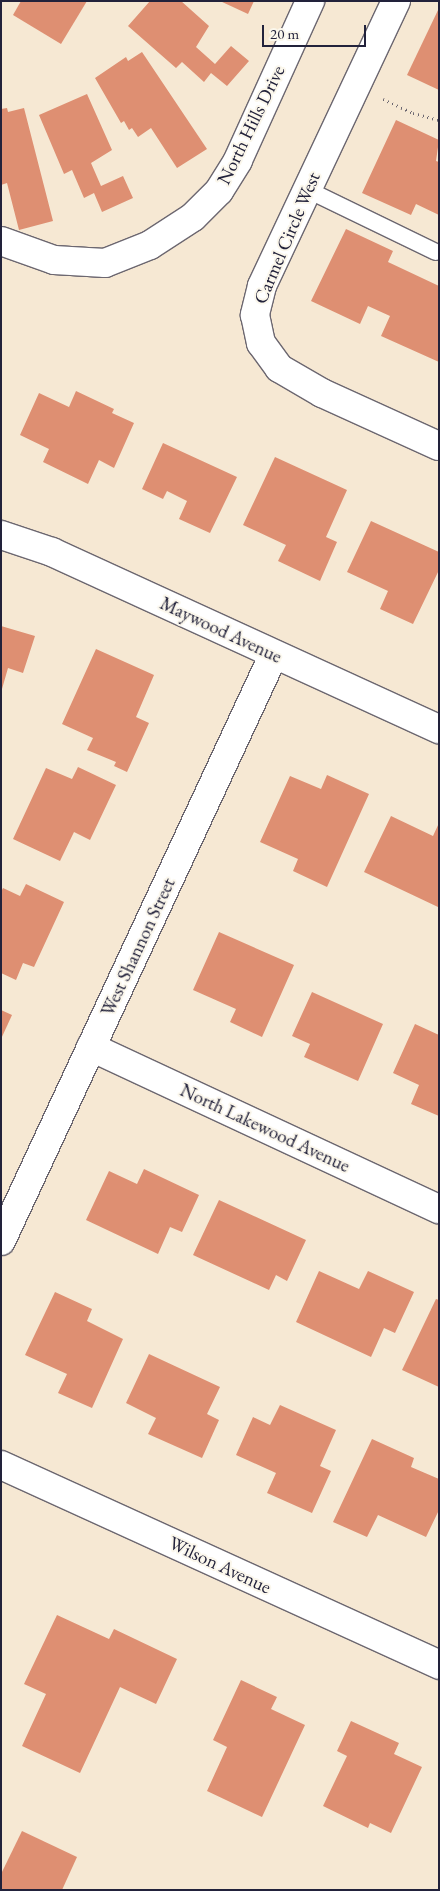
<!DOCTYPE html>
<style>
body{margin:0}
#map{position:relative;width:440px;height:1891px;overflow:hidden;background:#f6e8d3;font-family:"EB Garamond",serif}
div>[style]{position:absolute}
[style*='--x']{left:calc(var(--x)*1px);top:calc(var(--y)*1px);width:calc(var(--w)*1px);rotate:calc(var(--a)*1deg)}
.building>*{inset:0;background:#de8f72}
.path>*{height:3px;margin-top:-1.5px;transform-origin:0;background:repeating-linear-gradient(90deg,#6c6770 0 1px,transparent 0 5px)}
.roads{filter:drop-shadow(1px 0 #6c6770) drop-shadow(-1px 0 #6c6770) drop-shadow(0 1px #6c6770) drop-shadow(0 -1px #6c6770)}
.service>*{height:16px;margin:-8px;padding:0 8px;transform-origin:8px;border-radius:8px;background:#fff}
.minor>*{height:28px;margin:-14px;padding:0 14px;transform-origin:14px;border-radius:14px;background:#fff}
span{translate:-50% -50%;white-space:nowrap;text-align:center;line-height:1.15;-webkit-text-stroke:4px #fbf7ec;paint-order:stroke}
.street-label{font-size:19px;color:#22223b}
.frame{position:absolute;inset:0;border:2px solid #22223b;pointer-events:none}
.scale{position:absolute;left:262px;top:25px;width:104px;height:22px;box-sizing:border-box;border:2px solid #22223b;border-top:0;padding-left:6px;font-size:15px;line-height:18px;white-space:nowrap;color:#22223b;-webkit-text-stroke:4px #fbf7ec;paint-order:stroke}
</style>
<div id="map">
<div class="building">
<div style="clip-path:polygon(21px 1px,87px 1px,61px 44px,13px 15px)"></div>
<div style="clip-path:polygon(150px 1px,181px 1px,209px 26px,196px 47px,215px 64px,231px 46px,249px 61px,227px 86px,211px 73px,204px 82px,182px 62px,176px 68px,128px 26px)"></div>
<div style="clip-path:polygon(220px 1px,254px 1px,248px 14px)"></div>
<div style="clip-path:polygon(439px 8px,439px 90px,407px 75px)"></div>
<div style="clip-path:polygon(142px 52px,207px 149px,177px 168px,151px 128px,138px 137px,132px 128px,129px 130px,124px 121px,121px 123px,95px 78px,126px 57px,128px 61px)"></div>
<div style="clip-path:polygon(87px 94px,112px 150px,91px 163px,101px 186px,123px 176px,133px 198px,102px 212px,94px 193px,84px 198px,72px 170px,64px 174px,39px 115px)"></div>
<div style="clip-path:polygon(7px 108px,8px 112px,24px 108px,53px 221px,19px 230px,7px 183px,1px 185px,1px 109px)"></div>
<div style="clip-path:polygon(396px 120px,439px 140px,436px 161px,439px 162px,439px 215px,416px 204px,411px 215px,362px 193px)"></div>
<div style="clip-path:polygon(346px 229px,393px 251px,388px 262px,439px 286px,439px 362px,381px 336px,390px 316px,368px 306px,360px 324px,311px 301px)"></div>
<div style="clip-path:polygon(76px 391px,114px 409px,112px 413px,134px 423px,114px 468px,99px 460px,88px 484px,43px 462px,49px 449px,20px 435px,39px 393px,69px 407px)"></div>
<div style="clip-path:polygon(163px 443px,237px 477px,210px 533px,179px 519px,187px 501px,167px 491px,163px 499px,142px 489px)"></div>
<div style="clip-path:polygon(275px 457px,347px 490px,326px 537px,337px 542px,320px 581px,278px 561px,286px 545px,243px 525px)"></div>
<div style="clip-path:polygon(371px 521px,439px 552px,439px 570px,413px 624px,380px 609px,388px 591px,347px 572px)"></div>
<div style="clip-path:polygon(1px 626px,35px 636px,23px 673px,8px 668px,2px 689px)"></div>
<div style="clip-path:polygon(96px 649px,154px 675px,136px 717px,149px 723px,127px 772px,114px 766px,116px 762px,87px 750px,93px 738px,62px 724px)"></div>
<div style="clip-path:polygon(78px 767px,116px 785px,90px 840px,74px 832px,60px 861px,13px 839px,46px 768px,72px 779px)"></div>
<div style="clip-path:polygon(327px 775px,369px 794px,327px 887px,293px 871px,298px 859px,260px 842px,290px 776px,321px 789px)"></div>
<div style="clip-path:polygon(391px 816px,433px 836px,439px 823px,438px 907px,364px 872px)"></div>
<div style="clip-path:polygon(26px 884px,64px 902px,34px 967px,23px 963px,16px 980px,1px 973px,1px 892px,3px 888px,20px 896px)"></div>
<div style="clip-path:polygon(219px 932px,294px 965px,262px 1037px,230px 1022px,236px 1009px,193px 990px)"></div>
<div style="clip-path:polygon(312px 992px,383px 1024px,358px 1081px,304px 1057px,310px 1044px,292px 1036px)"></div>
<div style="clip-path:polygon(1px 1010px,12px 1015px,1px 1039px)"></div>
<div style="clip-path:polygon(415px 1024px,439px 1035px,439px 1116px,411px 1104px,419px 1085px,393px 1073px)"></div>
<div style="clip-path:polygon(144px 1169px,199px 1195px,182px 1232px,170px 1227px,158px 1254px,86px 1220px,109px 1171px,137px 1184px)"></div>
<div style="clip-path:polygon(219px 1200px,306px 1240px,287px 1281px,276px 1275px,269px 1290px,193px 1255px)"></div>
<div style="clip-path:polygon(319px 1271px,359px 1289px,368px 1271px,414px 1292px,395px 1333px,384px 1328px,371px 1357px,296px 1322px)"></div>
<div style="clip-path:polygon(55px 1292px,92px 1309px,87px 1321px,123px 1339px,92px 1408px,58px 1393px,67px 1374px,25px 1355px)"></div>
<div style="clip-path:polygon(436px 1299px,439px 1300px,439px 1387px,402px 1370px)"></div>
<div style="clip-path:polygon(149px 1354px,220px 1387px,207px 1414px,219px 1420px,202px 1458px,148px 1434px,156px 1418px,126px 1403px)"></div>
<div style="clip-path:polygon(280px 1405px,336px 1430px,320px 1466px,331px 1471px,312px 1513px,267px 1493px,276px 1473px,236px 1455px,253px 1417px,270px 1425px)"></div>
<div style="clip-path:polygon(372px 1439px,414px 1458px,411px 1467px,439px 1479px,439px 1510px,426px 1537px,378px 1515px,367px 1537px,333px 1522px)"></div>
<div style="clip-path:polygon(57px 1615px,109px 1639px,114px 1629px,177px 1659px,156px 1704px,120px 1687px,80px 1773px,22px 1746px,46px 1694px,24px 1684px)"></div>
<div style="clip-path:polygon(241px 1680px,277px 1697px,271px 1709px,305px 1725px,262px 1817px,207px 1791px,227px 1747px,213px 1740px)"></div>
<div style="clip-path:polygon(351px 1721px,399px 1743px,394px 1754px,422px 1767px,391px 1833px,370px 1823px,368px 1828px,323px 1806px,347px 1756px,337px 1751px)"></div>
<div style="clip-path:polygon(22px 1831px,77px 1857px,62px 1890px,1px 1890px,1px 1874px)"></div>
</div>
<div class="path">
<div style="--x:383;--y:99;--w:33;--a:25"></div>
<div style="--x:413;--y:113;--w:27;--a:15"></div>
</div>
<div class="roads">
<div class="service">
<div style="--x:306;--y:189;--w:144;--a:25.9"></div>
</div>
<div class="minor">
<div style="--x:396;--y:1;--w:315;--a:115.2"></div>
<div style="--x:262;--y:286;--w:30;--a:104"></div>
<div style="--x:255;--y:315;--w:29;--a:78"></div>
<div style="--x:261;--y:343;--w:31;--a:54"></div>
<div style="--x:279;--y:368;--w:50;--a:30.2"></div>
<div style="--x:322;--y:393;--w:128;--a:24.4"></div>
<div style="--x:1;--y:241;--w:56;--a:19.7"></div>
<div style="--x:54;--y:260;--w:51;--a:3.4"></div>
<div style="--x:105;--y:263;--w:48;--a:-21.8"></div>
<div style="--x:150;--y:245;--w:51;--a:-33.1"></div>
<div style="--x:193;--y:217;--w:37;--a:-45"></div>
<div style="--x:219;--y:191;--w:36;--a:-58"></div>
<div style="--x:238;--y:160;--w:175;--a:-65.6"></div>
<div style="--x:1;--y:535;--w:54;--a:18.4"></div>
<div style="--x:52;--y:552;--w:426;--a:24.6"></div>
<div style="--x:91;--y:1047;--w:384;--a:25"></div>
<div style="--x:1;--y:1241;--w:647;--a:-65.06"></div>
<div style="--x:1;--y:1465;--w:482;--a:24.5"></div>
</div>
</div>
<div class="street-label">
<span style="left:251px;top:125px;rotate:-64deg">North Hills Drive</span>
<span style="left:287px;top:238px;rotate:-67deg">Carmel Circle West</span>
<span style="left:221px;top:630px;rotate:25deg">Maywood Avenue</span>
<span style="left:138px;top:947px;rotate:-65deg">West Shannon Street</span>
<span style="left:265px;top:1128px;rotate:25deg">North Lakewood Avenue</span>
<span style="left:220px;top:1565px;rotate:25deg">Wilson Avenue</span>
</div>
<div class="frame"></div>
<div class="scale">20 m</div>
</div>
